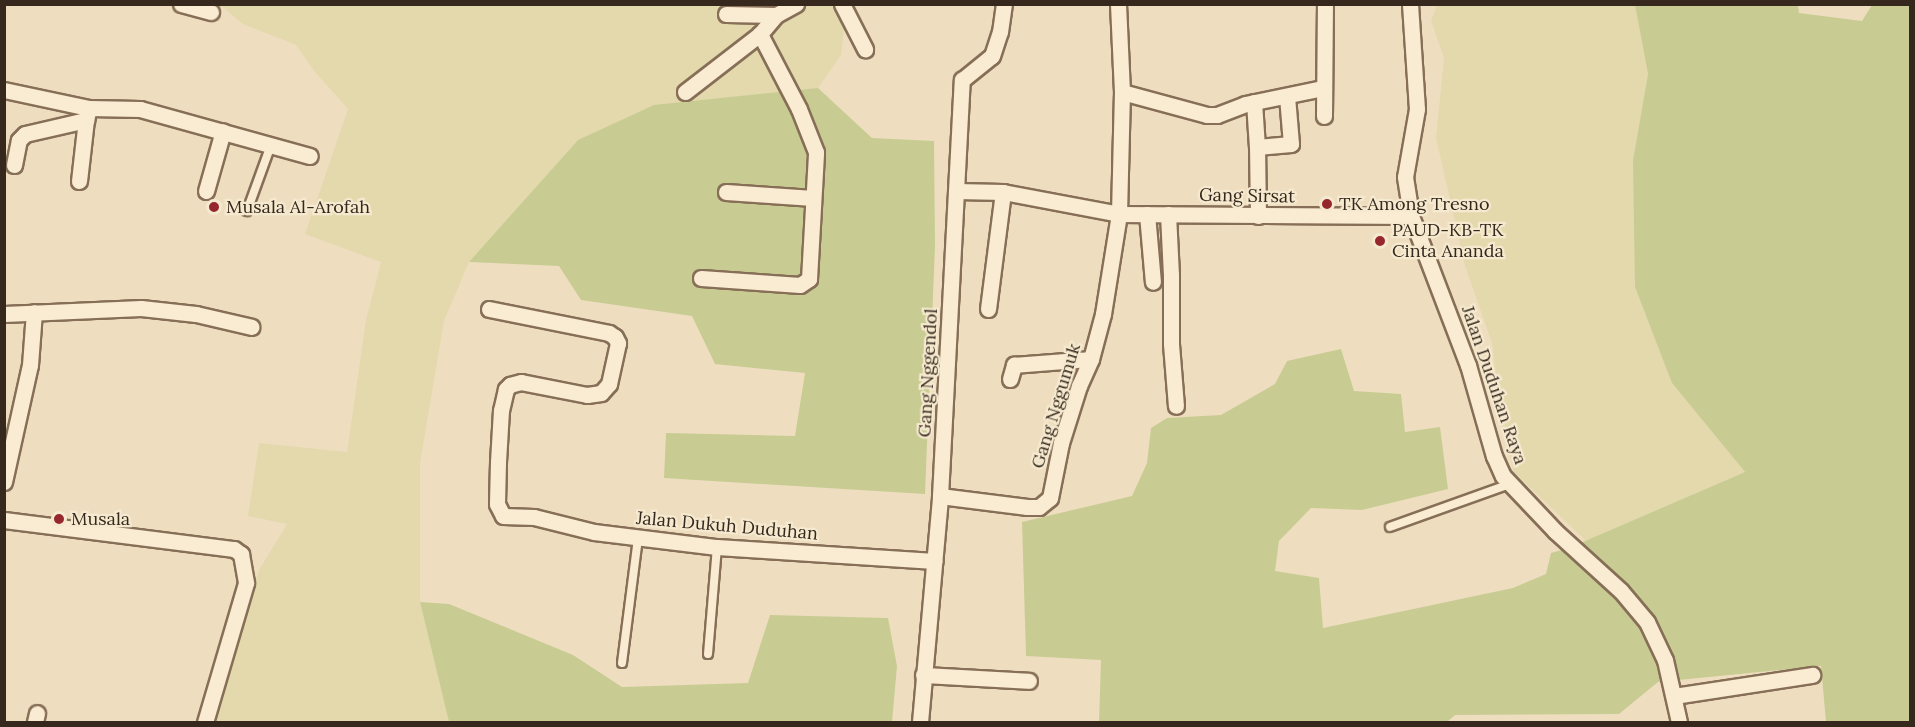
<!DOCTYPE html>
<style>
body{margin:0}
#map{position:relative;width:1915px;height:727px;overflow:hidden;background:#eedebf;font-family:Lora,serif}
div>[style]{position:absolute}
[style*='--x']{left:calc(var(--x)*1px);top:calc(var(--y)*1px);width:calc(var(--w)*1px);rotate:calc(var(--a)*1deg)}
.farmland>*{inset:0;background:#e4d9ac}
.green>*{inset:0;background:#c8cc93}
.roads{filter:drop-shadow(2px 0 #876f57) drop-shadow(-2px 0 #876f57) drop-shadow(0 2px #876f57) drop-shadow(0 -2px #876f57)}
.service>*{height:8px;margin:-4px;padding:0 4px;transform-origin:4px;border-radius:4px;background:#f9ecd2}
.minor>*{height:15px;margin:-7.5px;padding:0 7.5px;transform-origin:7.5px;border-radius:7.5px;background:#f9ecd2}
.dots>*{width:16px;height:16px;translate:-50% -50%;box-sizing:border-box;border:3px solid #f5e9cf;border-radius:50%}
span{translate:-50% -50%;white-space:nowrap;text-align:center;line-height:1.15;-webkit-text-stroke:4.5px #f5e9cf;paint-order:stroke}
.street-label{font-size:18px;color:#36281c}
.poi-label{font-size:18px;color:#36281c}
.left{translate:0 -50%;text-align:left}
.frame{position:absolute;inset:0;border:6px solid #36281c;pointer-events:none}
</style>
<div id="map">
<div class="farmland">
<div style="clip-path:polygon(220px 5px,841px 5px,846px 13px,841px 55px,818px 88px,720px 100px,578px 140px,469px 262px,444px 321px,420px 463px,420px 602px,449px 722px,208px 722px,227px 674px,259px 570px,287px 524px,248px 516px,259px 443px,347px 452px,366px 320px,381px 262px,305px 234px,348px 109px,315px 72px,296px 45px,243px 24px)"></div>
<div style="clip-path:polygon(1437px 5px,1635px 5px,1648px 74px,1633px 160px,1672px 383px,1745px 472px,1586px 541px,1514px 472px,1500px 417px,1492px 343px,1465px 266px,1436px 138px,1444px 58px,1431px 21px)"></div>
</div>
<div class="green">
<div style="clip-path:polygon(1635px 5px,1798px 5px,1799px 13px,1862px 21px,1872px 5px,1910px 5px,1910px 722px,1826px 722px,1821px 666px,1658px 682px,1619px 714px,1455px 715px,1447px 722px,1099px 722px,1101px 660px,1026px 656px,1022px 522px,1132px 496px,1147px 463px,1151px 428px,1167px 418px,1221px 415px,1275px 384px,1287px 361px,1341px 349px,1354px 391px,1401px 394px,1405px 432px,1440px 427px,1448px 489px,1362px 510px,1311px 508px,1279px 541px,1275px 571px,1319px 578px,1323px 628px,1513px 588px,1546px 574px,1551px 553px,1569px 548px,1745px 472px,1672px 383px,1635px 287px,1633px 160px,1648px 74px)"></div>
<div style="clip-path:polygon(818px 88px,872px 138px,934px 141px,935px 246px,925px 494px,664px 478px,666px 433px,795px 436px,805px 373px,715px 364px,692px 316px,581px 300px,559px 266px,469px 262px,578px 140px,654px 105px)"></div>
<div style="clip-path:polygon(420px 602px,449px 604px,573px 655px,622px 687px,748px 683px,770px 615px,888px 618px,897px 666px,892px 722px,449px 722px)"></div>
</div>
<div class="roads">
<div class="service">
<div style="--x:247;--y:211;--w:70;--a:-70"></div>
<div style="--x:1390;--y:527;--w:127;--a:-19.7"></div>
<div style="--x:708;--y:654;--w:107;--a:-85.2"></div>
<div style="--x:622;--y:663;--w:126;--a:-82.7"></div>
</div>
<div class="minor">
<div style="--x:181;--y:4;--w:31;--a:15"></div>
<div style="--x:842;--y:4;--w:51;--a:62.9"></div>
<div style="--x:1410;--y:4;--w:105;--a:86.2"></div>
<div style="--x:1417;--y:109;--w:69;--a:100"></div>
<div style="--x:1405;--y:177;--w:39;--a:81"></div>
<div style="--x:1411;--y:216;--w:160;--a:69.1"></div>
<div style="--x:1468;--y:365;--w:95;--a:74.1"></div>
<div style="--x:1494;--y:456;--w:22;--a:66"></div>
<div style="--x:1503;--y:476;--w:76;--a:46.6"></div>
<div style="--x:1555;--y:531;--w:89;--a:42.3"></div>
<div style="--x:1621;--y:591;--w:40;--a:50"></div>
<div style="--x:1647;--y:622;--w:42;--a:64.7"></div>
<div style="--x:1665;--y:660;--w:64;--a:77.3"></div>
<div style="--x:726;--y:14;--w:50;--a:1.1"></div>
<div style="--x:4;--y:90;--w:87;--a:12"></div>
<div style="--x:89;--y:108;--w:51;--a:1.1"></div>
<div style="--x:140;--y:109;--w:176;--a:15.5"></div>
<div style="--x:685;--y:92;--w:95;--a:-37.7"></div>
<div style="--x:1122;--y:92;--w:88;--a:15.1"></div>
<div style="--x:1207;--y:115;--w:10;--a:0"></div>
<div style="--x:1217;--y:115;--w:30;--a:-21"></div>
<div style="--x:1245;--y:104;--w:80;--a:-11.6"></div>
<div style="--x:1254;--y:102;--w:45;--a:86.2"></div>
<div style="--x:1324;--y:116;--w:112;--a:-89.5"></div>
<div style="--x:14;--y:165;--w:25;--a:-79"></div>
<div style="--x:19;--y:140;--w:8;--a:-45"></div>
<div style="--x:25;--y:134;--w:63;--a:-12.9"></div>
<div style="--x:86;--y:120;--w:12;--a:-76"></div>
<div style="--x:79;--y:181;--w:61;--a:-83.5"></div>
<div style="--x:206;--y:191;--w:62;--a:-74.2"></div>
<div style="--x:956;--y:191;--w:47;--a:1.2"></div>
<div style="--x:1003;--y:192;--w:118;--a:10.7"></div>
<div style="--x:1119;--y:214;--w:292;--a:0.4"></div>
<div style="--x:726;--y:192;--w:87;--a:3.9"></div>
<div style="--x:1147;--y:214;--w:68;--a:85"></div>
<div style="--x:1168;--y:214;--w:61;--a:87.2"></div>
<div style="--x:1171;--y:275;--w:69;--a:90"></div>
<div style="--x:1171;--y:344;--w:62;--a:85.4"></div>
<div style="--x:1258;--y:216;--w:69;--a:-90.8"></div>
<div style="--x:1257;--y:147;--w:34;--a:-5"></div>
<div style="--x:1291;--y:144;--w:48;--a:-94.8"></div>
<div style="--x:701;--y:278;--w:99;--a:4"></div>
<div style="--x:800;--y:285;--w:11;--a:-34"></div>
<div style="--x:809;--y:279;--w:127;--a:-86.8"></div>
<div style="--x:816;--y:152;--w:46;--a:-111.6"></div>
<div style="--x:799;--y:109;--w:85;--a:-117.5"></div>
<div style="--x:760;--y:34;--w:25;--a:-50"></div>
<div style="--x:776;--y:15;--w:23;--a:-29"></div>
<div style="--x:489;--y:309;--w:122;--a:11.3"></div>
<div style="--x:609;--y:333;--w:7;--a:34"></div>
<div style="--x:615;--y:337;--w:7;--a:63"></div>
<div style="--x:618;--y:343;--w:42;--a:102.4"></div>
<div style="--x:609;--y:384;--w:12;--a:132"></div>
<div style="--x:601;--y:393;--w:14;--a:172"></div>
<div style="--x:587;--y:395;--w:67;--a:-168.9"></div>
<div style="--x:521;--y:382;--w:11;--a:165"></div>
<div style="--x:510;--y:385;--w:6;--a:135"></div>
<div style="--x:506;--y:389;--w:22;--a:103"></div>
<div style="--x:501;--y:410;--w:52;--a:93.3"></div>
<div style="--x:498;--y:462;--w:42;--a:91.4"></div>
<div style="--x:497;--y:504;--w:13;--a:63"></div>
<div style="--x:503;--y:516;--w:31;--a:2"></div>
<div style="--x:534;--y:517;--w:62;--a:14"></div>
<div style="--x:594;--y:532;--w:124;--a:7"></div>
<div style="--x:717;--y:547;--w:218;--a:3.7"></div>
<div style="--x:988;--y:309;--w:118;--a:-82.7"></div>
<div style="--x:4;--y:314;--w:137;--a:-2.5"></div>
<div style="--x:141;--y:308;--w:55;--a:6.2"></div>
<div style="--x:196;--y:314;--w:57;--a:13.1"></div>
<div style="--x:1010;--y:379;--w:15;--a:-74"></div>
<div style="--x:1014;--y:365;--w:77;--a:-4.5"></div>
<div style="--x:4;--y:482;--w:120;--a:-77.5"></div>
<div style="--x:30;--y:365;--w:53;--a:-85.7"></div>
<div style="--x:940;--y:496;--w:88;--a:7.2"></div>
<div style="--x:1027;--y:507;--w:12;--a:0"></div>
<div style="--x:1039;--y:507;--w:14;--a:-39"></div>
<div style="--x:1050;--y:498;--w:56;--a:-78.7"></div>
<div style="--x:1061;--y:443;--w:60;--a:-72.5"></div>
<div style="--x:1079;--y:386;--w:30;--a:-66"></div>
<div style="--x:1091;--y:359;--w:47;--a:-75.1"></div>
<div style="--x:1103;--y:314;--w:101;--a:-80.9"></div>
<div style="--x:1119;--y:214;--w:122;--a:-88.6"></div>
<div style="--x:1122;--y:92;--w:88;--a:-92.6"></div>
<div style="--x:4;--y:520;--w:232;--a:7.2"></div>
<div style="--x:234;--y:549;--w:9;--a:36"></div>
<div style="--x:241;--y:554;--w:29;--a:80"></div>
<div style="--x:246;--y:583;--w:145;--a:106.4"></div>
<div style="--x:923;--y:675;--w:106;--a:3.2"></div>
<div style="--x:1674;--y:696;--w:140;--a:-8.7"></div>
<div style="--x:35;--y:722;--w:9;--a:-77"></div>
<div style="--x:920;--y:722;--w:227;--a:-84.9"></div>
<div style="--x:940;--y:496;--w:417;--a:-87"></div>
<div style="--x:962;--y:80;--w:38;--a:-39"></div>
<div style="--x:992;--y:56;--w:25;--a:-72"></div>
<div style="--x:1000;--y:32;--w:28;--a:-82"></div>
</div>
</div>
<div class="dots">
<div style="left:1327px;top:204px;background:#96272c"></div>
<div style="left:214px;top:207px;background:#96272c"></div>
<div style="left:1380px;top:241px;background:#96272c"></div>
<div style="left:59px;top:519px;background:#96272c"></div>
</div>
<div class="street-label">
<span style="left:1247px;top:196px;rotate:1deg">Gang Sirsat</span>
<span style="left:928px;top:373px;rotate:-87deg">Gang Nggendol</span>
<span style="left:1494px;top:385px;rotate:71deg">Jalan Duduhan Raya</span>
<span style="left:1056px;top:406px;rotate:-73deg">Gang Nggumuk</span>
<span style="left:727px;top:526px;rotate:5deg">Jalan Dukuh Duduhan</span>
</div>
<div class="poi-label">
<span class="left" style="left:1339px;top:204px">TK Among Tresno</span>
<span class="left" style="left:226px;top:207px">Musala Al-Arofah</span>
<span class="left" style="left:1392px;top:241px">PAUD-KB-TK<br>Cinta Ananda</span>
<span class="left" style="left:71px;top:519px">Musala</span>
</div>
<div class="frame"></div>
</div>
